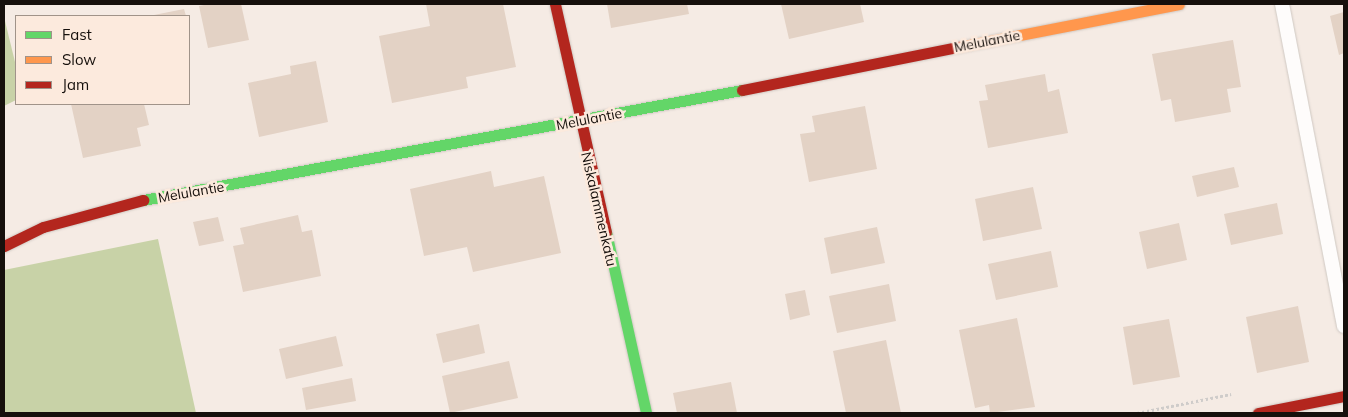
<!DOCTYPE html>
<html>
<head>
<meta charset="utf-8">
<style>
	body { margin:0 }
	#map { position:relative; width:1348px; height:417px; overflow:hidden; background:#f5ebe4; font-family:Mulish,sans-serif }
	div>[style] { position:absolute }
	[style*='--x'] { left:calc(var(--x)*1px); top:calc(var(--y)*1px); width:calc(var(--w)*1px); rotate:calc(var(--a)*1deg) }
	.forest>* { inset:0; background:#c8d2a7 }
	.building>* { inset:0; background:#e3d2c5 }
	.path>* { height:3px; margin-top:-1.5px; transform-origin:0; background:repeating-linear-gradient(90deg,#cfccca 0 2.5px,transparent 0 5px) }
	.roads { filter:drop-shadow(0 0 1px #cfc8c2) drop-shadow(0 0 1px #cfc8c2) }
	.lane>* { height:14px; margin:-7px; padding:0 7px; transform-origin:7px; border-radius:7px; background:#fefcfb }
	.fast>* { height:11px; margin:-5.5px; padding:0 5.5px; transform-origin:5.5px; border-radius:5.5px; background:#63d668 }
	.slow>* { height:11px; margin:-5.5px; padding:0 5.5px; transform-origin:5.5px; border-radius:5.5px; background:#ff974d }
	.jam>* { height:11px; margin:-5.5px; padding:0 5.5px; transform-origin:5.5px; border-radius:5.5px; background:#b3261e }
	span { translate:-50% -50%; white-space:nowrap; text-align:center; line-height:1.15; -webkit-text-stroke:5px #fceadd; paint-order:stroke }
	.street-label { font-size:14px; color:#16100c }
	.frame { position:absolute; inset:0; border:5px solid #16100c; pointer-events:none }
	.legend { position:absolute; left:15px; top:15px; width:175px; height:90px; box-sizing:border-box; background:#fceadd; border:1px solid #a09389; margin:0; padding:6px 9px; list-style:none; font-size:15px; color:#16100c }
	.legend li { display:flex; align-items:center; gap:10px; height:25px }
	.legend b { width:25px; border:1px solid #a09389 }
</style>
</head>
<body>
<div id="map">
	<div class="forest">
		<i style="clip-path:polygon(4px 17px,16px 66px,16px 100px,4px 106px)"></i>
		<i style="clip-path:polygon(158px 239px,196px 413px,4px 413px,4px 270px)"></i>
	</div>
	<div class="building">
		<i style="clip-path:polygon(209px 4px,241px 4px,249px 40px,208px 48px,199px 6px)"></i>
		<i style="clip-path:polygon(426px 4px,503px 4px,516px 67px,466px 77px,468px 88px,392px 103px,379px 36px,430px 26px)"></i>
		<i style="clip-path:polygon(607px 4px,687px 4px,689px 14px,611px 28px)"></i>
		<i style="clip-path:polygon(781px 4px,860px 4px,864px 22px,789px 39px)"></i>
		<i style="clip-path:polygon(184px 9px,186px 16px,154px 16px,154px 15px)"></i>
		<i style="clip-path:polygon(1344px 12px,1344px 53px,1339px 55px,1330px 16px)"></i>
		<i style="clip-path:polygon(1233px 40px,1241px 87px,1227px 89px,1231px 112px,1175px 122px,1171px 99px,1161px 101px,1152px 54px)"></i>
		<i style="clip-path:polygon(316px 61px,328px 122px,259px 137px,248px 83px,291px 74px,290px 66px)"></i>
		<i style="clip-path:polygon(1045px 74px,1048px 92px,1059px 89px,1068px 133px,988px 148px,979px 101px,988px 100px,985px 85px)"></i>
		<i style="clip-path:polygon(71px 104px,144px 104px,149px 125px,137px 128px,141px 146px,83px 158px)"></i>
		<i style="clip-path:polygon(865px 106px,877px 169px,809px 182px,800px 134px,815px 132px,812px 116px)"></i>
		<i style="clip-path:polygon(1234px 167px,1239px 187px,1197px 197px,1192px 176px)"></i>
		<i style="clip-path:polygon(491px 171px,494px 187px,544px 176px,561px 253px,473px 272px,467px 247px,424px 256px,410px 189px)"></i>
		<i style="clip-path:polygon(1033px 187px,1042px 229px,983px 241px,975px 199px)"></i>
		<i style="clip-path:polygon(1277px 203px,1283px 234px,1231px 245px,1224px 214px)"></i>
		<i style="clip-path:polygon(298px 215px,302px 232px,312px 230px,321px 276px,243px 292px,233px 246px,244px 244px,240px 228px)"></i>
		<i style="clip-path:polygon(218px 217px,224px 241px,199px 246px,193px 222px)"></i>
		<i style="clip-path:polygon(1179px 223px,1187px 260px,1147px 269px,1139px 232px)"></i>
		<i style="clip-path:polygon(877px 227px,885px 263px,831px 274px,824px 238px)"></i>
		<i style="clip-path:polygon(1051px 251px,1058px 287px,996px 300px,988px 264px)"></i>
		<i style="clip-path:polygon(889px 284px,896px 321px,837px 333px,829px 296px)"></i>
		<i style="clip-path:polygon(805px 290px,810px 315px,790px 320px,785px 294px)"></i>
		<i style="clip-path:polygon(1298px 306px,1309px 362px,1257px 373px,1246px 317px)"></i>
		<i style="clip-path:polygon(1017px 318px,1035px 407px,990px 413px,989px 405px,975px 408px,959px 330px)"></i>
		<i style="clip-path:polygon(1169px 319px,1180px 377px,1133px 385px,1123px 327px)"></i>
		<i style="clip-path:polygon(479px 324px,485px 353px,443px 363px,436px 334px)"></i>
		<i style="clip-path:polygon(336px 336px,343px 366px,286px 379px,279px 349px)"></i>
		<i style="clip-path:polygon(886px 340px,901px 413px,846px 413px,833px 351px)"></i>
		<i style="clip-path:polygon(509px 361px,518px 398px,450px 413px,442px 376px)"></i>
		<i style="clip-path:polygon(352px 378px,356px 401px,306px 410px,302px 388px)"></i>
		<i style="clip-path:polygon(731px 382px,737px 413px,677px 413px,673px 393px)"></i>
	</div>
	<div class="path">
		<i style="--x:1137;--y:413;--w:96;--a:-11.4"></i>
	</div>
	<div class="roads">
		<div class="lane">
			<i style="--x:1282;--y:4;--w:328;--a:79.1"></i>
		</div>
		<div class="fast">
			<i style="--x:143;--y:200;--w:609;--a:-10.41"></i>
			<i style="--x:606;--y:232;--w:185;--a:77.5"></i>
		</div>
		<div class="slow">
			<i style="--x:958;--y:47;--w:225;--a:-11"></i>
		</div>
		<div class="jam">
			<i style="--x:555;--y:4;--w:234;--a:77.4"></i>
			<i style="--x:742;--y:90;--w:220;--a:-11.3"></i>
			<i style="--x:4;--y:246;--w:43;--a:-26"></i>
			<i style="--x:43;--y:227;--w:104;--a:-15.1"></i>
			<i style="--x:1258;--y:413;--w:88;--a:-11.2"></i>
		</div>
	</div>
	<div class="street-label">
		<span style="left:987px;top:41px;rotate:-11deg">Melulantie</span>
		<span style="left:589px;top:119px;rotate:-11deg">Melulantie</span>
		<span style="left:191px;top:192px;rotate:-10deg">Melulantie</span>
		<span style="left:599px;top:209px;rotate:77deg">Niskalammenkatu</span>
	</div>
	<div class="frame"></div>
	<ul class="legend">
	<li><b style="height:6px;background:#63d668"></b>Fast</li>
	<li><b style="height:6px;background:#ff974d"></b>Slow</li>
	<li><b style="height:6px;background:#b3261e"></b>Jam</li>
	</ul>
</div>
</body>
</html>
